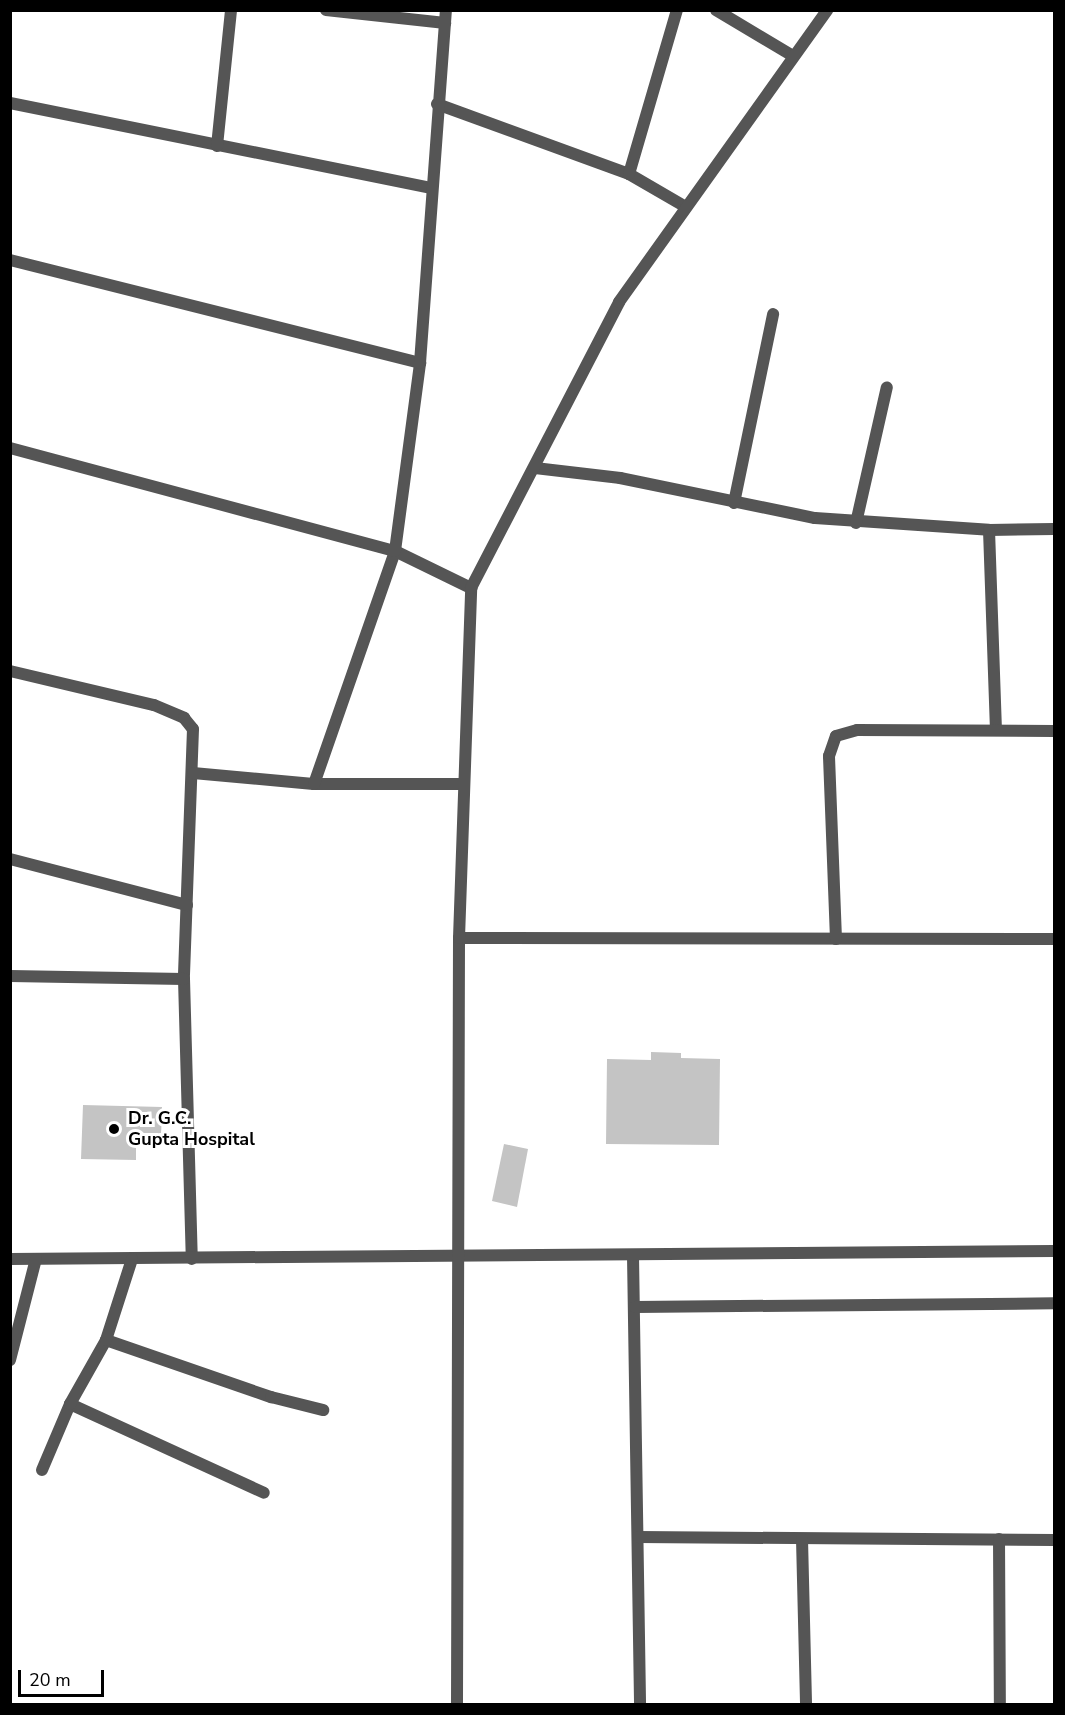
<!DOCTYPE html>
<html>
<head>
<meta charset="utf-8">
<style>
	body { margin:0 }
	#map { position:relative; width:1065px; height:1715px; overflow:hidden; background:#fff; font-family:"Nunito Sans",sans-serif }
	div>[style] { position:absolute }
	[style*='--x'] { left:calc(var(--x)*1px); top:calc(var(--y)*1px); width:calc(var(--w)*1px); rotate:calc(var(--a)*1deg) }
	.building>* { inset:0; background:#c4c4c4 }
	.minor>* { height:12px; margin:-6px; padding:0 6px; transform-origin:6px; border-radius:6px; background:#555 }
	.dots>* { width:16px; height:16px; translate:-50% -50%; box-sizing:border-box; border:3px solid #fff; border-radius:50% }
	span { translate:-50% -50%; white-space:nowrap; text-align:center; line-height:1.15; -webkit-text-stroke:6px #fff; paint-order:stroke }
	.poi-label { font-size:18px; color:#000; font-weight:700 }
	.left { translate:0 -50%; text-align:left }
	.frame { position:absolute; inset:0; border:12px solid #000; pointer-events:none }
	.scale { position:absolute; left:18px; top:1670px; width:86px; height:27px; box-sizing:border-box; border:3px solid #000; border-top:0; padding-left:8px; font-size:18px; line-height:21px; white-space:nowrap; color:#000; -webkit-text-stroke:4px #fff; paint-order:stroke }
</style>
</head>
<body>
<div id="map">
	<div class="building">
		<i style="clip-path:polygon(651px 1052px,681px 1053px,681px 1058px,720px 1059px,719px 1145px,606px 1144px,607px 1059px,651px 1060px)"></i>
		<i style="clip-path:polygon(83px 1105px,162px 1107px,161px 1138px,136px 1137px,136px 1160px,81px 1159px)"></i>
		<i style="clip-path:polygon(504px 1144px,528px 1149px,517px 1207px,492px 1201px)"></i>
	</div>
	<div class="minor">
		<i style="--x:326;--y:10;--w:120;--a:6.2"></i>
		<i style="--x:716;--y:10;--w:90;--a:30.9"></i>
		<i style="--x:10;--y:103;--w:429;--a:11.4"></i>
		<i style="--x:437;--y:104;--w:204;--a:20"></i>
		<i style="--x:629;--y:174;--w:66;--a:30.1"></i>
		<i style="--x:217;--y:146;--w:137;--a:-84.1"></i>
		<i style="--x:629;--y:174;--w:171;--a:-73.7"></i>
		<i style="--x:10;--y:260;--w:423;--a:14.1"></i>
		<i style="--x:10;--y:448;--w:399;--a:15"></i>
		<i style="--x:395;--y:551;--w:85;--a:26"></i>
		<i style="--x:535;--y:468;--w:86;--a:6.7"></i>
		<i style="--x:620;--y:478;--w:199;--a:11.6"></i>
		<i style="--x:815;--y:518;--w:174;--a:3.9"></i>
		<i style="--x:989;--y:530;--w:65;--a:-0.9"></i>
		<i style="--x:734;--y:503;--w:193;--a:-78.3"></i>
		<i style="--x:856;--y:523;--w:139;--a:-77.2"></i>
		<i style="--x:989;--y:530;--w:200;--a:88"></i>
		<i style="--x:10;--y:671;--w:148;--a:13.3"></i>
		<i style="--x:154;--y:705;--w:33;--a:23"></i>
		<i style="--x:184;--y:718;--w:14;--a:51"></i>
		<i style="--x:193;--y:729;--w:250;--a:92.1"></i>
		<i style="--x:184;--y:979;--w:280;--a:88.4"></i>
		<i style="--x:193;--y:773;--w:121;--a:5.2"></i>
		<i style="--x:314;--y:784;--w:150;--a:0"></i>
		<i style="--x:314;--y:784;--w:247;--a:-70.8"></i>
		<i style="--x:395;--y:551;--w:190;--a:-82.4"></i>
		<i style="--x:420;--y:363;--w:354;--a:-85.8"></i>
		<i style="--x:10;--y:859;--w:183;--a:14.6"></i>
		<i style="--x:459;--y:938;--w:595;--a:0.1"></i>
		<i style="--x:836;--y:939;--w:183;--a:-92.2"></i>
		<i style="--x:829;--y:756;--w:21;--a:-71"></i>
		<i style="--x:836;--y:736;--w:22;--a:-16"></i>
		<i style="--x:857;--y:730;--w:197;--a:0.3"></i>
		<i style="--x:10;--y:976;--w:174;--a:1"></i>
		<i style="--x:633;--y:1256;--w:448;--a:89.1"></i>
		<i style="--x:10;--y:1259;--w:1044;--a:-0.44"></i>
		<i style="--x:635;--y:1307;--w:419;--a:-0.5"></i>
		<i style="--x:106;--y:1340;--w:175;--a:19.1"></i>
		<i style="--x:271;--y:1397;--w:54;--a:14"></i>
		<i style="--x:10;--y:1360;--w:104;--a:-75.6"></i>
		<i style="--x:70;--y:1404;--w:213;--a:24.6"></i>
		<i style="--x:42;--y:1470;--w:72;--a:-67"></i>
		<i style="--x:70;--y:1404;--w:73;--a:-60.6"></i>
		<i style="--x:106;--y:1340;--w:85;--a:-72.2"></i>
		<i style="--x:638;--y:1537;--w:416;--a:0.4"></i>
		<i style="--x:802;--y:1539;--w:165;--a:88.6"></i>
		<i style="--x:999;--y:1539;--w:165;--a:89.7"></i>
		<i style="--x:457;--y:1704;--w:766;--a:-89.85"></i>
		<i style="--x:459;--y:938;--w:350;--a:-88"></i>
		<i style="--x:471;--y:588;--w:322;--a:-62.6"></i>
		<i style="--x:619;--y:302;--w:359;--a:-54.5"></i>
	</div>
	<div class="dots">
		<i style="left:114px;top:1129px;background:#000"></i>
	</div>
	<div class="poi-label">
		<span class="left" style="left:128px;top:1129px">Dr. G.C.<br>Gupta Hospital</span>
	</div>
	<div class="frame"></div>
	<div class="scale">20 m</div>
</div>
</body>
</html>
